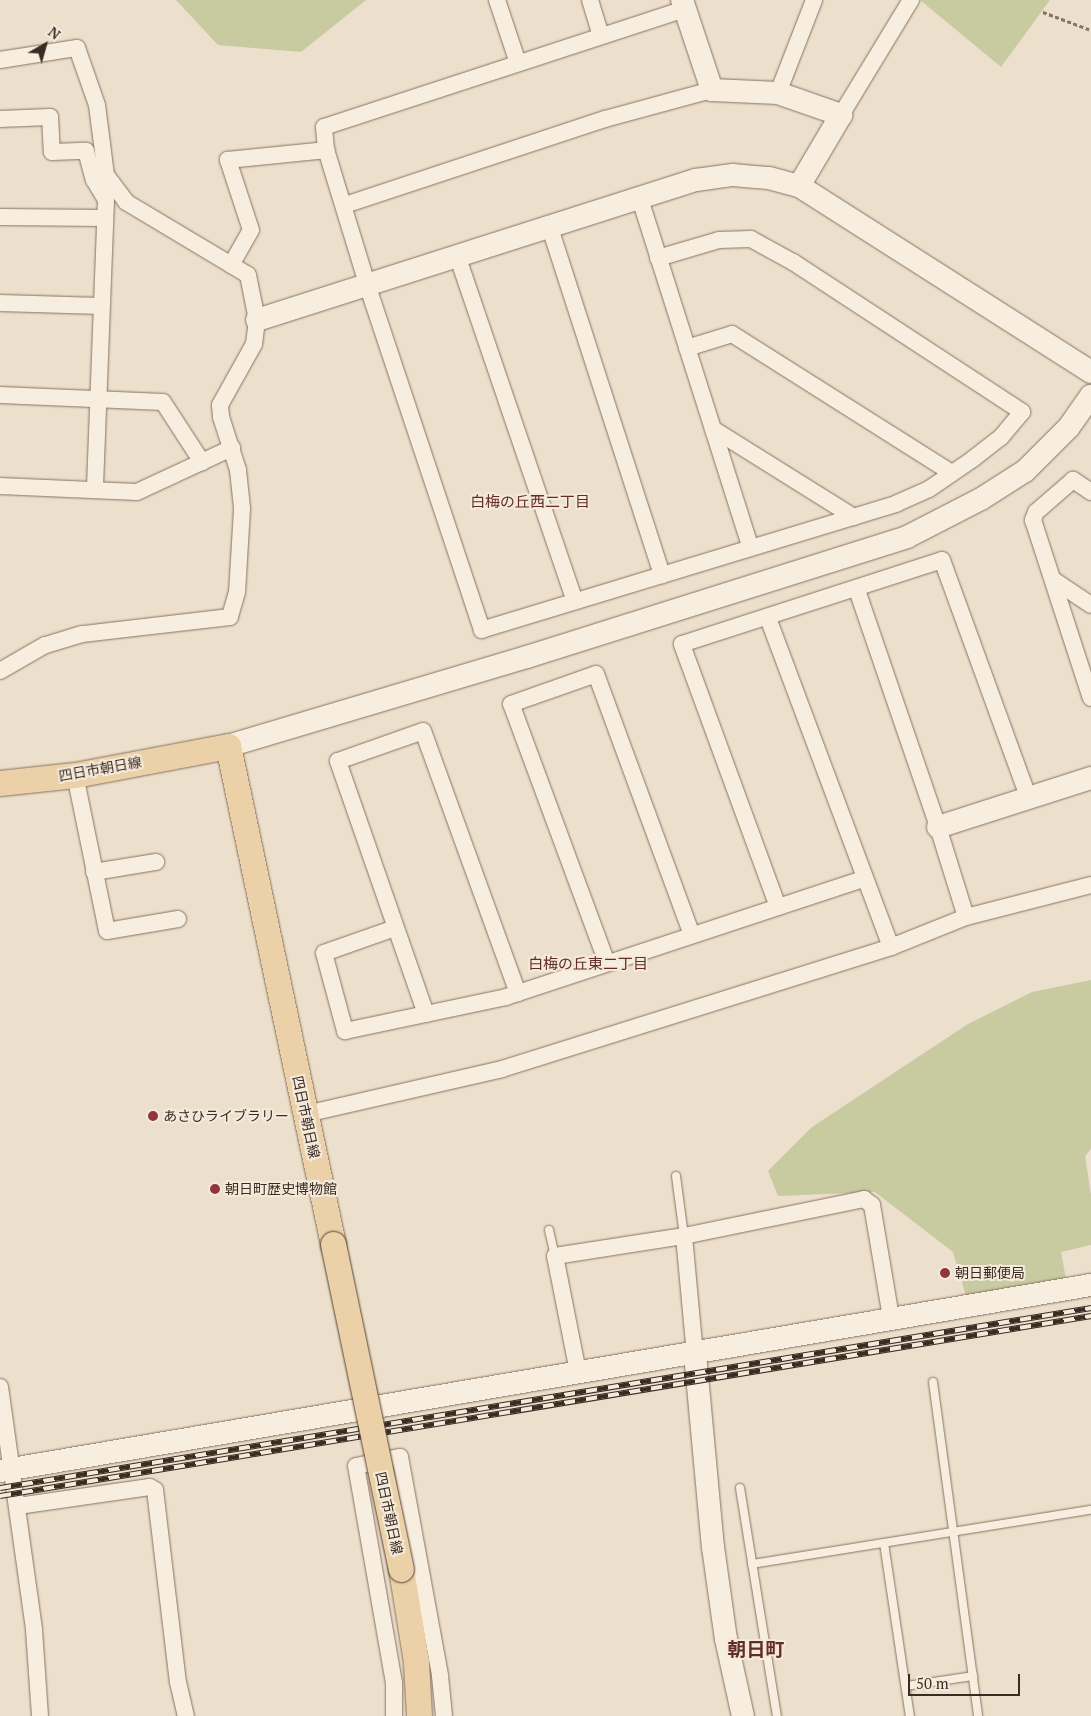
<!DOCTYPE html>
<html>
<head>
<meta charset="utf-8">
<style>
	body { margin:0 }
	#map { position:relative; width:1091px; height:1716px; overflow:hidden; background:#ece0cc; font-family:"PT Serif","Noto Sans JP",serif }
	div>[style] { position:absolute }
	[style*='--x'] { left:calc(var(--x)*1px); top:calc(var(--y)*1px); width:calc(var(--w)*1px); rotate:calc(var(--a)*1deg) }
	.green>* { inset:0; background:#c8caa0 }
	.path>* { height:2.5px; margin-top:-1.25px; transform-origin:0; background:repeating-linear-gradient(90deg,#887261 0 4px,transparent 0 6.5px) }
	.roads { filter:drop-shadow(0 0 1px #887261) drop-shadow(0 0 1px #887261) }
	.lane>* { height:8px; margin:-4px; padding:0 4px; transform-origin:4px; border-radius:4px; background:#f7eedf }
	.street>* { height:16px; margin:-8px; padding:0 8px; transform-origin:8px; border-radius:8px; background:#f7eedf }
	.secondary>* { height:22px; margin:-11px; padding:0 11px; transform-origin:11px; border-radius:11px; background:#f7eedf }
	.primary>* { height:25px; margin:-12.5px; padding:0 12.5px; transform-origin:12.5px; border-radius:12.5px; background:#ebd0a8 }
	.rail>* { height:5.5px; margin-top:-2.75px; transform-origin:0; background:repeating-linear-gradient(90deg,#f4eadb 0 11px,#3a2c23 0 22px); box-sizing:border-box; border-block:1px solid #3a2c23 }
	.bridges { filter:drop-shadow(0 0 1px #574134) drop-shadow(0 0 1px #574134) }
	.primary-bridge>* { height:25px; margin:-12.5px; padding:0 12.5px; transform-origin:12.5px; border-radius:12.5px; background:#ebd0a8 }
	.dots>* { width:14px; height:14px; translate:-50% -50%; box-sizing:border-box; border:2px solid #f4eadb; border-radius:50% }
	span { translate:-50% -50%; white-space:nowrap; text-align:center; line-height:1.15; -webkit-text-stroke:4px #f4eadb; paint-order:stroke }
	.street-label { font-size:14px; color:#3a2c23 }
	.poi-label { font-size:14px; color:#3a2c23 }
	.left { translate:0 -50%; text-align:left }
	.neighbourhood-label { font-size:15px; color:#632d25 }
	.district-label { font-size:19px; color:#632d25; font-weight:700 }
	.north { position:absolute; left:20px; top:20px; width:50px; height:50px; -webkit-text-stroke:4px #f4eadb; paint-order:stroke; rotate:38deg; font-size:14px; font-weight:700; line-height:20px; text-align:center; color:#3a2c23 }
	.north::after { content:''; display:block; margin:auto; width:18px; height:22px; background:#3a2c23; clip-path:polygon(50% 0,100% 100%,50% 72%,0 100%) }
	.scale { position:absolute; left:908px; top:1674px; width:112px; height:22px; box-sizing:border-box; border:2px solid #3a2c23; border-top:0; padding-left:6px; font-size:15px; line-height:18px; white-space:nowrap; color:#3a2c23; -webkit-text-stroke:4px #f4eadb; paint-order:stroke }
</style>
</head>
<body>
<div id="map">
	<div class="green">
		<i style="clip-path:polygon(176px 0,366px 0,301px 52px,218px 45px)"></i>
		<i style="clip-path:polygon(920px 0,1050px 0,1001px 67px)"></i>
		<i style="clip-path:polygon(1091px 980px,1091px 1149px,1085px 1156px,1091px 1195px,1091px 1245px,1061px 1252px,1066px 1279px,966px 1296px,953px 1252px,875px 1192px,778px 1196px,768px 1171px,812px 1127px,968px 1024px,1032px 992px)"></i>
	</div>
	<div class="path">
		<i style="--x:1043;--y:12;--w:51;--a:20.6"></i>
	</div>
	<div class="roads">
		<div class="lane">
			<i style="--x:676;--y:1176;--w:61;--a:82.4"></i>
			<i style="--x:549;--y:1230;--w:27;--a:77"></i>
			<i style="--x:933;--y:1382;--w:337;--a:82.3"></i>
			<i style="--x:740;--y:1488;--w:231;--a:80.8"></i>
			<i style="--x:884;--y:1543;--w:175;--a:81.5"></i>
			<i style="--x:752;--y:1564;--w:343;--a:-9.1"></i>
			<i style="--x:906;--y:1686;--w:68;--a:-8.5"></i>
		</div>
		<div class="street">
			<i style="--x:497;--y:0;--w:66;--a:71.6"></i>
			<i style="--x:590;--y:0;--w:37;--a:73"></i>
			<i style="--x:0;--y:60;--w:78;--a:-8.9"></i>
			<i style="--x:77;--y:48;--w:60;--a:70.7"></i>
			<i style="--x:97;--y:105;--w:71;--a:82.7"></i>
			<i style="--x:106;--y:175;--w:34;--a:53"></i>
			<i style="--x:126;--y:202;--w:142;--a:30.9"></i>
			<i style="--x:248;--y:275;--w:46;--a:78.7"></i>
			<i style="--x:257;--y:320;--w:24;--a:97"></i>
			<i style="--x:254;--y:344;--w:70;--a:119.1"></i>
			<i style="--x:220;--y:405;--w:12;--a:85"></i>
			<i style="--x:221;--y:417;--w:56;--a:72.2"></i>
			<i style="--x:238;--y:470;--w:39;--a:84"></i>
			<i style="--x:242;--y:509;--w:83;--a:93.4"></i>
			<i style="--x:237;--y:592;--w:26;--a:106"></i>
			<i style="--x:230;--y:617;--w:149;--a:173.4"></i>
			<i style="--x:82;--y:634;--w:39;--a:163"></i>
			<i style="--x:45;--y:645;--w:52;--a:150"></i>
			<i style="--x:778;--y:93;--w:100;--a:-68.8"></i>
			<i style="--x:841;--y:115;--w:135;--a:-58.7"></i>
			<i style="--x:0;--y:119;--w:50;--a:-2.3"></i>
			<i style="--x:50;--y:117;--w:35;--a:87"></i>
			<i style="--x:52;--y:152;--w:34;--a:-2"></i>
			<i style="--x:86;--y:151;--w:30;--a:75"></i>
			<i style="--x:94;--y:180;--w:23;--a:59"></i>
			<i style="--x:106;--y:200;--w:289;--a:92.2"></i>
			<i style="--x:640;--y:199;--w:366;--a:72.4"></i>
			<i style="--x:345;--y:205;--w:274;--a:-18.3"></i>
			<i style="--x:605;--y:119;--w:111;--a:-15.2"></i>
			<i style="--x:0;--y:217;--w:105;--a:0.5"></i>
			<i style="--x:550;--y:228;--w:365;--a:72.1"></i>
			<i style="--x:458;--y:258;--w:362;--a:71.2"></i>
			<i style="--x:658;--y:258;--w:64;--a:-16.4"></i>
			<i style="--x:719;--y:240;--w:32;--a:-2"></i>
			<i style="--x:751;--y:239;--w:48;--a:28.7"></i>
			<i style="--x:793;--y:262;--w:274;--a:33.2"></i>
			<i style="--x:1022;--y:412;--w:33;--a:130"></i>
			<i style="--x:1001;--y:437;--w:36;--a:142"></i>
			<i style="--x:973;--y:459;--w:53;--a:145.7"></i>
			<i style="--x:929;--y:489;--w:36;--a:156"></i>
			<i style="--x:896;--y:504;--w:433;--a:163.1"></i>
			<i style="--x:482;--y:630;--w:361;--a:-108.4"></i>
			<i style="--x:368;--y:287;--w:143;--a:-107"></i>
			<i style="--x:326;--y:150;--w:23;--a:-95"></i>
			<i style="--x:324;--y:127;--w:380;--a:-18.1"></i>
			<i style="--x:231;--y:265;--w:40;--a:-60.3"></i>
			<i style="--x:251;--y:230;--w:74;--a:-108.2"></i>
			<i style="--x:228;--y:160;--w:99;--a:-5.8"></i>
			<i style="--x:0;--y:303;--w:101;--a:1.7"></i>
			<i style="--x:687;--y:348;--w:47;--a:-17.3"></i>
			<i style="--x:732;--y:334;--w:260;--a:32.3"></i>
			<i style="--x:0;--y:395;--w:163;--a:2.5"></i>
			<i style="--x:163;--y:402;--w:72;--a:57"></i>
			<i style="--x:713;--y:429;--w:166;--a:32"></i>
			<i style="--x:0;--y:486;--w:137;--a:2.5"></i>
			<i style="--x:137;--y:492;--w:105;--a:-24.9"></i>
			<i style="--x:1091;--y:492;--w:22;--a:-146"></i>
			<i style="--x:1073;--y:480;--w:49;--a:139.1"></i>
			<i style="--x:1036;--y:512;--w:9;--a:111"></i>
			<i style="--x:1033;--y:520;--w:187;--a:72"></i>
			<i style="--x:1055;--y:581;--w:43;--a:33.7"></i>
			<i style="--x:857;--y:590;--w:250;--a:71.1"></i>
			<i style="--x:938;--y:827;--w:94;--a:72.7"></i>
			<i style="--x:768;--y:618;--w:351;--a:69.5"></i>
			<i style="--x:75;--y:775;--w:159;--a:78.4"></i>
			<i style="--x:107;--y:931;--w:72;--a:-9.6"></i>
			<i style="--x:94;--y:872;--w:63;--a:-9.2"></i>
			<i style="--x:778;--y:907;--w:280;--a:-110.1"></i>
			<i style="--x:682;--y:644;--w:273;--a:-17.9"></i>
			<i style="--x:942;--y:560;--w:254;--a:70"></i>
			<i style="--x:395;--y:928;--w:75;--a:160.6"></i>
			<i style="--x:324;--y:953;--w:81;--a:74.9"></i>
			<i style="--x:345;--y:1031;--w:165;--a:-11.9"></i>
			<i style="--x:506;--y:997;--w:378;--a:-18.3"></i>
			<i style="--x:607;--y:963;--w:276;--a:-110.3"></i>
			<i style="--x:511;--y:704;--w:90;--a:-19.4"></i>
			<i style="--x:596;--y:674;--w:278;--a:69.8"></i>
			<i style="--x:426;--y:1014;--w:268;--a:-109.2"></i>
			<i style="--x:338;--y:761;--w:90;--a:-19.4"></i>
			<i style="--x:423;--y:731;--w:279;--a:70.1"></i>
			<i style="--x:306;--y:1114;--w:201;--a:-12.9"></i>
			<i style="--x:502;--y:1069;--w:408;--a:-17.4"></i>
			<i style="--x:891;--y:947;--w:81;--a:-21.8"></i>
			<i style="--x:966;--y:917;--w:129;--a:-14.4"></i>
			<i style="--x:684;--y:1236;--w:119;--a:84.7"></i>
			<i style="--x:578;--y:1372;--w:118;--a:-101.2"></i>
			<i style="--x:555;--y:1256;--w:131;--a:-8.8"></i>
			<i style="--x:684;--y:1236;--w:184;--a:-11.6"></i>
			<i style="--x:864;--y:1199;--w:10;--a:37"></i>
			<i style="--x:872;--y:1205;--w:114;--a:80.4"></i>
			<i style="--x:0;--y:1387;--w:245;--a:82"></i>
			<i style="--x:34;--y:1630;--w:86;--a:86"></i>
			<i style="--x:18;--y:1506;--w:133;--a:-8.2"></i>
			<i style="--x:150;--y:1487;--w:6;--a:31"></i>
			<i style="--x:155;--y:1490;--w:193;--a:83.2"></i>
			<i style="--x:178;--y:1682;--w:35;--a:77"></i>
			<i style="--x:394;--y:1716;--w:33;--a:-90"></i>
			<i style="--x:394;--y:1683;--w:220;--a:-99.9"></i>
			<i style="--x:356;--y:1466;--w:45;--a:-11.6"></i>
			<i style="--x:400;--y:1457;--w:223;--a:79.6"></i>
			<i style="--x:440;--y:1676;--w:40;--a:84.3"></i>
		</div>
		<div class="secondary">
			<i style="--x:682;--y:0;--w:95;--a:71.6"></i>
			<i style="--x:712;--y:90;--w:66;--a:2.6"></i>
			<i style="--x:778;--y:93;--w:67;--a:19.2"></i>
			<i style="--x:841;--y:115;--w:82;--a:120.6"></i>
			<i style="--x:257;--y:320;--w:461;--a:-17.7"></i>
			<i style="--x:696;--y:180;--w:37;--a:-8"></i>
			<i style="--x:733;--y:175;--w:36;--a:5"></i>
			<i style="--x:769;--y:178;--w:31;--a:15"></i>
			<i style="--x:799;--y:186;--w:346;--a:32.5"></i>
			<i style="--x:228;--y:746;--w:312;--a:-16.6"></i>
			<i style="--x:527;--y:657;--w:398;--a:-17.5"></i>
			<i style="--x:907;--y:537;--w:83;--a:-27.2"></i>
			<i style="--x:981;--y:499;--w:52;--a:-32.5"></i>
			<i style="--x:1025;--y:471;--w:62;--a:-45"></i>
			<i style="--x:1069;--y:427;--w:38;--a:-55"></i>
			<i style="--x:938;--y:827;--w:161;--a:-17.8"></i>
			<i style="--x:695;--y:1354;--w:194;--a:84.7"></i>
			<i style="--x:713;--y:1547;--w:93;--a:82"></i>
			<i style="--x:726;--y:1639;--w:79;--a:77.6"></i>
			<i style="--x:0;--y:1471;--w:1107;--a:-9.68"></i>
		</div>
		<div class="primary">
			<i style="--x:0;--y:783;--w:75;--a:-6.1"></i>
			<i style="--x:75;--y:775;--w:156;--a:-10.7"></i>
			<i style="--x:228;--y:746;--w:509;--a:78.09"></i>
			<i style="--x:401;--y:1569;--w:94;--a:80.8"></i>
			<i style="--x:416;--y:1662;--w:54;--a:86.8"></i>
		</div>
	</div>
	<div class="rail">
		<i style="--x:0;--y:1488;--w:1106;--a:-9.37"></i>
		<i style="--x:0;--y:1496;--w:1106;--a:-9.37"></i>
	</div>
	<div class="bridges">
		<div class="primary-bridge">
			<i style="--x:333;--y:1244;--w:332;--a:78.2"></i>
		</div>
	</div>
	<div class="dots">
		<i style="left:153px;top:1116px;background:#92353e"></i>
		<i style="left:215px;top:1189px;background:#92353e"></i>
		<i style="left:945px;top:1273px;background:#92353e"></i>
	</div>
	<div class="street-label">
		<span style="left:100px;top:769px;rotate:-10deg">四日市朝日線</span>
		<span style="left:306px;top:1117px;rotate:78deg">四日市朝日線</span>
		<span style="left:389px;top:1513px;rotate:78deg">四日市朝日線</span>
	</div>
	<div class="poi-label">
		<span class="left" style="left:163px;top:1116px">あさひライブラリー</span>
		<span class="left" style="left:225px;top:1189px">朝日町歴史博物館</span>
		<span class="left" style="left:955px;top:1273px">朝日郵便局</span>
	</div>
	<div class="neighbourhood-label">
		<span style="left:530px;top:502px">白梅の丘西二丁目</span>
		<span style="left:588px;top:964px">白梅の丘東二丁目</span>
	</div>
	<div class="district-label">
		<span style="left:756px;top:1649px">朝日町</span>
	</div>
	<div class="north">N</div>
	<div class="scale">50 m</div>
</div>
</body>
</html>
